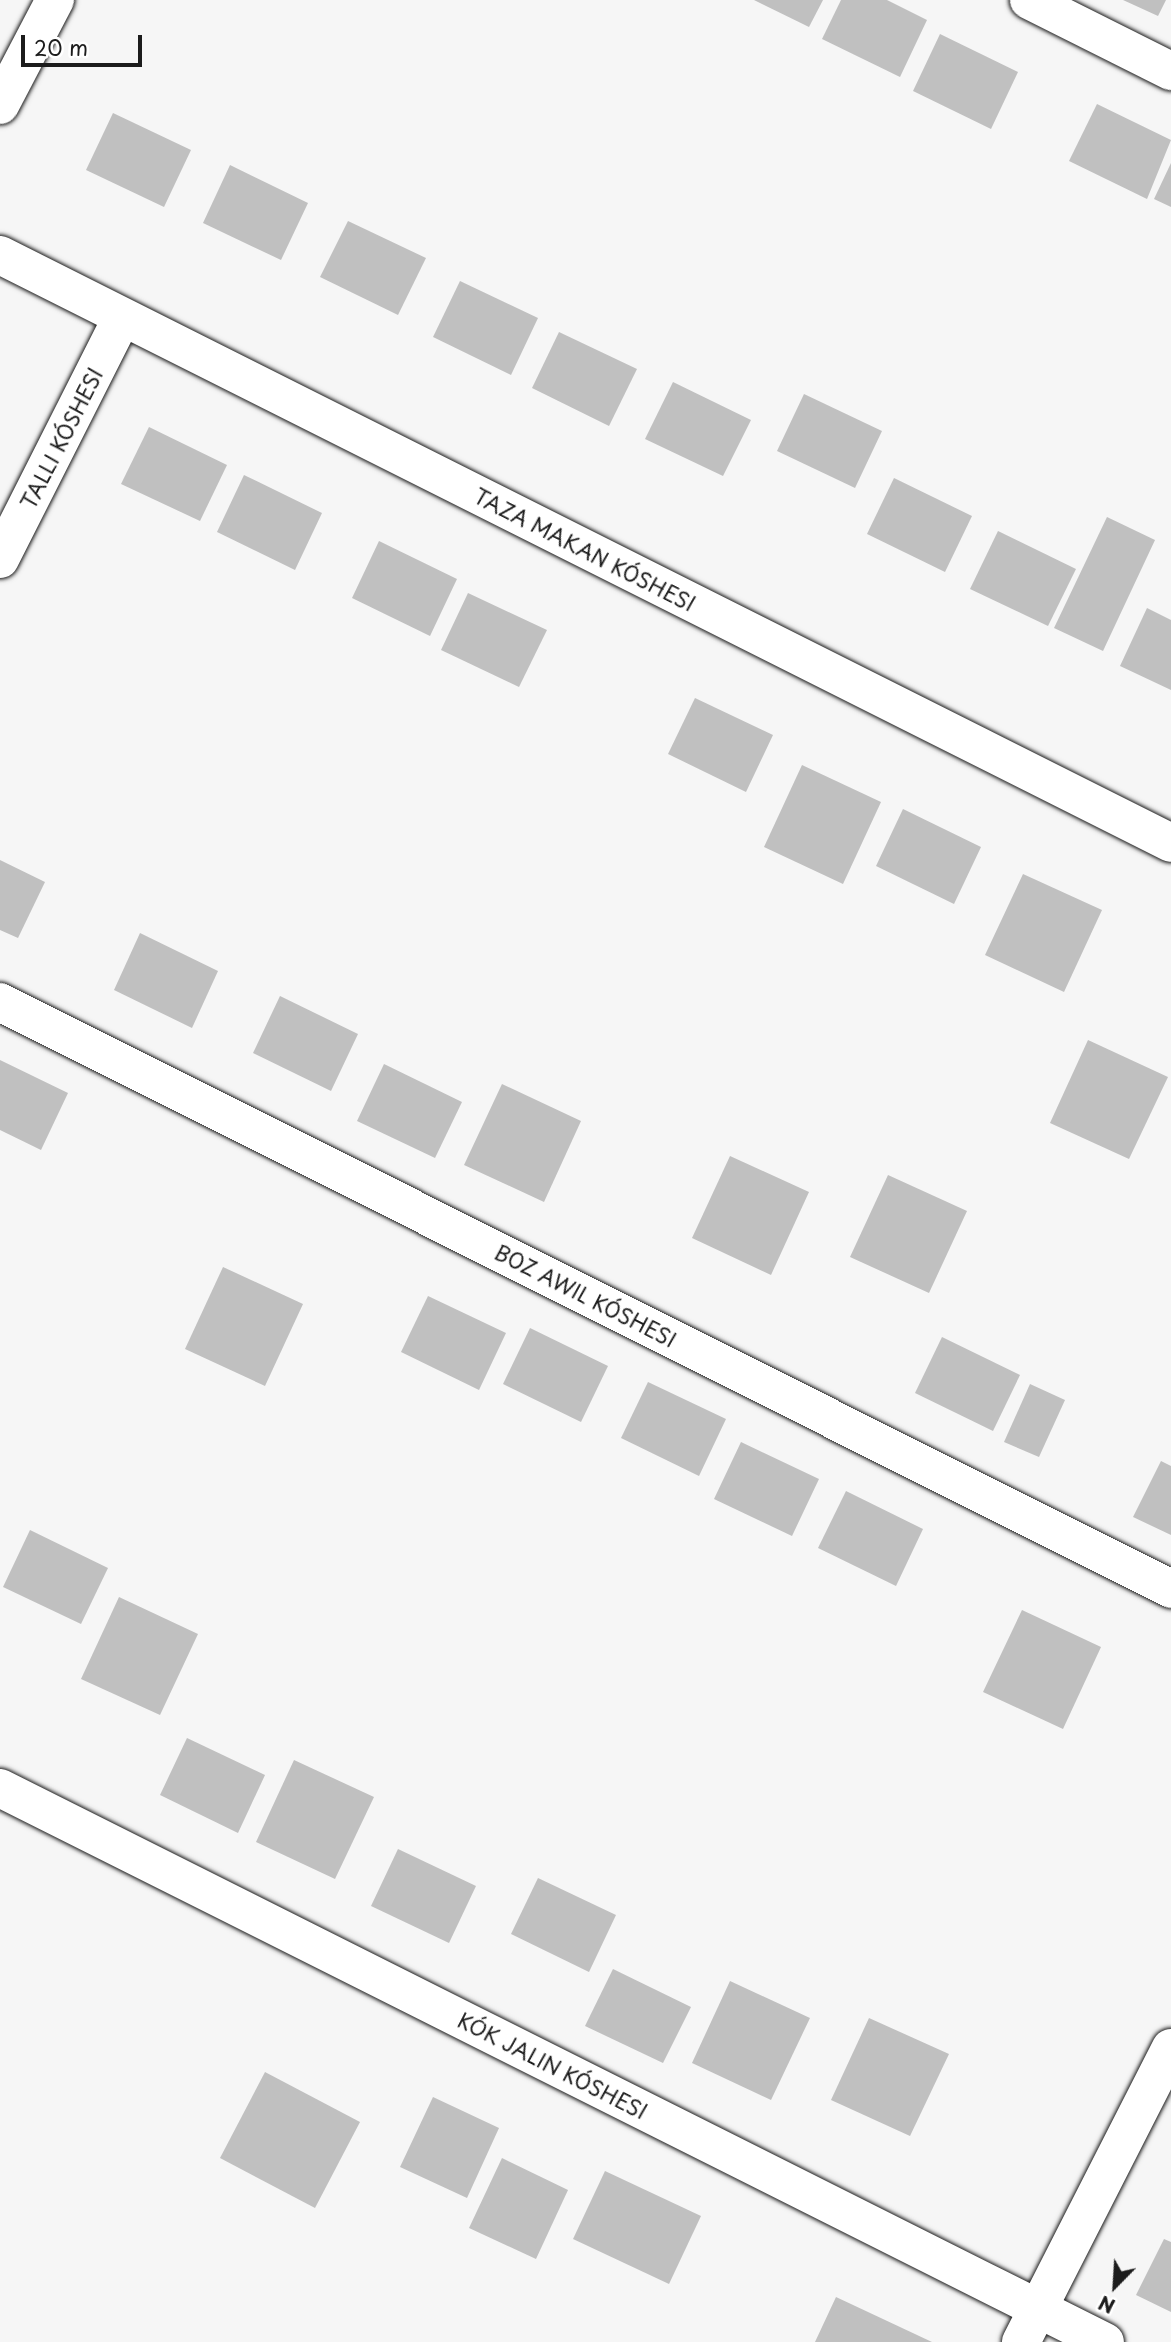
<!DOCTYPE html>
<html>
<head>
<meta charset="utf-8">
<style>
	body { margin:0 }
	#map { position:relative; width:1171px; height:2342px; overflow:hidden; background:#f6f6f6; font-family:"Playpen Sans",sans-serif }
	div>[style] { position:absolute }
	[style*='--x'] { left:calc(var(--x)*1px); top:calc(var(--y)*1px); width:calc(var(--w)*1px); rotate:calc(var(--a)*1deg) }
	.building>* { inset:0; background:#c0c0c0 }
	.roads { filter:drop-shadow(0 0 2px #1c1c1c) drop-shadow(0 0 2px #1c1c1c) }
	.minor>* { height:38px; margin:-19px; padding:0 19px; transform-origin:19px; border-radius:19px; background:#fff }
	span { translate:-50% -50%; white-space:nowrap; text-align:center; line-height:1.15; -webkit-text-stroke:7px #fff; paint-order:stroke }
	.street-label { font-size:21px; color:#1c1c1c }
	.north { position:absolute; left:1080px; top:2251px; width:70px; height:70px; -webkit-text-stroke:5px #fff; paint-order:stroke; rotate:204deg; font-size:19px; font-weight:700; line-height:28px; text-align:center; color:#1c1c1c }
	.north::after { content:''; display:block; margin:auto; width:24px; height:32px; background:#1c1c1c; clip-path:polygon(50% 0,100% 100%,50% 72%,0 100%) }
	.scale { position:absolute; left:21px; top:35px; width:121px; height:32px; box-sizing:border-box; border:4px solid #1c1c1c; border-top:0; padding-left:9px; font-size:21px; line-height:24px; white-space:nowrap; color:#1c1c1c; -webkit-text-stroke:5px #fff; paint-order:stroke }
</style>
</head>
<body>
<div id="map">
	<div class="building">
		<i style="clip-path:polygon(754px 0,823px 0,809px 27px)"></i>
		<i style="clip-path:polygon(841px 0,887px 0,927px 20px,900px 77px,822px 39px)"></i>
		<i style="clip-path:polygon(1123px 0,1166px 0,1158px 16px)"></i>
		<i style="clip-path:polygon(940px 34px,1018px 72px,991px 129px,913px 91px)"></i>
		<i style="clip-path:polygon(1097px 104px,1171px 140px,1147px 199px,1069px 161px)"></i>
		<i style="clip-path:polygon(113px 113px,191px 150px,164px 207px,86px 170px)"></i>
		<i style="clip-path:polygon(1171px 163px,1171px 207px,1154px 199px)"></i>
		<i style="clip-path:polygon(230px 165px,308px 203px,281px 260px,203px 223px)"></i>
		<i style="clip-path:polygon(348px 221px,426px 258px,398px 315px,320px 277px)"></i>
		<i style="clip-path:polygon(460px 281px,538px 318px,511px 375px,433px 337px)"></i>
		<i style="clip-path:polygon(559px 332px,637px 369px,609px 426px,532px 388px)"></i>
		<i style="clip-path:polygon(673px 382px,751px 420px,723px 476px,645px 439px)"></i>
		<i style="clip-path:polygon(804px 394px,882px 431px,855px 488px,777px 451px)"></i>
		<i style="clip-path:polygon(149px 427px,227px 465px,200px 521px,121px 484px)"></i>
		<i style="clip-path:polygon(244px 475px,322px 513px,295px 570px,217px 532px)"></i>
		<i style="clip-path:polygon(894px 478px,972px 516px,945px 572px,867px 534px)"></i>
		<i style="clip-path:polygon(1107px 517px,1155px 540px,1103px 651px,1054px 628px)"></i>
		<i style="clip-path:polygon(998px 531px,1076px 569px,1048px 626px,970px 589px)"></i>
		<i style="clip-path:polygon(379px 541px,457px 579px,430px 636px,352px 598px)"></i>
		<i style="clip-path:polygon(468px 593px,547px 630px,519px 687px,441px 650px)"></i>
		<i style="clip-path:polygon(1147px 608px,1171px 620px,1171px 690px,1120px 666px)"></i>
		<i style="clip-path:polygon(695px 698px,773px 735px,746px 792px,668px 754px)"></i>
		<i style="clip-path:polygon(802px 765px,881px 802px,843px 884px,764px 847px)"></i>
		<i style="clip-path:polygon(903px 809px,981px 847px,954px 904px,876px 866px)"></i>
		<i style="clip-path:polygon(0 860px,45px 882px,18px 938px,0 930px)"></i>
		<i style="clip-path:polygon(1023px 874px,1102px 910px,1064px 992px,985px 955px)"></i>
		<i style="clip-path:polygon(140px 933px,218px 971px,192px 1028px,114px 990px)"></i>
		<i style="clip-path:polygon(280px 996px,358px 1034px,331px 1091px,253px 1053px)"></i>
		<i style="clip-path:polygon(1088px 1040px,1168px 1077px,1129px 1159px,1050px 1123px)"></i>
		<i style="clip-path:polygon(0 1060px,68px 1093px,41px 1150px,0 1130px)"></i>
		<i style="clip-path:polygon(384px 1064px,462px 1102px,435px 1158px,357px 1121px)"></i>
		<i style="clip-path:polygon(502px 1084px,581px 1121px,544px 1202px,464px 1165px)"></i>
		<i style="clip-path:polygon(730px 1156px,809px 1192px,771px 1275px,692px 1238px)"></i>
		<i style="clip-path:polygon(888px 1175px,967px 1211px,929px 1293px,850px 1257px)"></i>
		<i style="clip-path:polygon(223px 1267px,303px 1304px,265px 1386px,185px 1349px)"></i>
		<i style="clip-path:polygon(428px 1296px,506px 1333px,479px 1390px,401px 1352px)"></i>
		<i style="clip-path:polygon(530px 1328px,608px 1366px,581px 1422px,503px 1384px)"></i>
		<i style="clip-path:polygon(942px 1337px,1020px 1375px,993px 1431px,915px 1393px)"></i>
		<i style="clip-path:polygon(648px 1382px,726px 1419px,699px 1476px,621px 1438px)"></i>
		<i style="clip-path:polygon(1030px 1384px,1065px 1400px,1039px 1457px,1004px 1442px)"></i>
		<i style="clip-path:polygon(741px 1442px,819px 1479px,792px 1536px,714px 1499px)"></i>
		<i style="clip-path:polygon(1161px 1461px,1171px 1466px,1171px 1535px,1133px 1517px)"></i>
		<i style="clip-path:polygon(846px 1491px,923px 1529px,896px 1586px,818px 1548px)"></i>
		<i style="clip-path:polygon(30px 1530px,108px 1568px,81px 1624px,3px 1587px)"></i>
		<i style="clip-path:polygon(119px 1597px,198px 1634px,160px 1715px,81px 1679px)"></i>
		<i style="clip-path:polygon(1022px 1610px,1101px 1647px,1063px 1729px,983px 1692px)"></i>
		<i style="clip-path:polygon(187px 1738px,265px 1775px,238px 1833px,160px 1795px)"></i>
		<i style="clip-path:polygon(294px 1760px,374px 1797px,335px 1879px,256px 1842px)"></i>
		<i style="clip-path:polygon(398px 1849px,476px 1886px,449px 1943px,371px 1906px)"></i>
		<i style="clip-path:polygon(538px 1878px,616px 1915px,589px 1972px,511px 1934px)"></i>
		<i style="clip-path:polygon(613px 1969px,691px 2007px,663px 2063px,585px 2026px)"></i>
		<i style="clip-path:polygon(730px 1981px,810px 2018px,771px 2100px,692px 2063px)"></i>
		<i style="clip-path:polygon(869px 2018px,949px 2054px,910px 2136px,831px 2100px)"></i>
		<i style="clip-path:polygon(265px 2072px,360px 2122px,315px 2208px,220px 2158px)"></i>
		<i style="clip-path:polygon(433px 2097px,499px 2128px,467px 2198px,400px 2167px)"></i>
		<i style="clip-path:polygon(502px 2158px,568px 2190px,536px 2259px,469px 2228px)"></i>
		<i style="clip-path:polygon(605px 2171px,701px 2216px,669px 2284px,573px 2239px)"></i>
		<i style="clip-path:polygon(1164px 2239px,1171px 2242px,1171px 2312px,1136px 2295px)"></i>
		<i style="clip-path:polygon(836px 2297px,932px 2342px,815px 2342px)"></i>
	</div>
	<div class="roads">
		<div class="minor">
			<i style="--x:1029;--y:0;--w:159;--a:26.6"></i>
			<i style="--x:0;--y:105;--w:119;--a:-62.4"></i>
			<i style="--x:0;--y:255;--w:1310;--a:26.66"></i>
			<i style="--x:0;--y:559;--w:271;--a:-63.2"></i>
			<i style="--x:0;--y:1002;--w:1310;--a:26.62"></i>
			<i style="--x:0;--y:1788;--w:1236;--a:26.63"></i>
			<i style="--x:1021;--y:2342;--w:330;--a:-63"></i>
		</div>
	</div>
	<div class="street-label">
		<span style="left:61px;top:438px;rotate:-63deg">TALLI KÓSHESI</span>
		<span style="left:585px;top:549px;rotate:27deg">TAZA MAKAN KÓSHESI</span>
		<span style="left:586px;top:1295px;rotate:27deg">BOZ AWIL KÓSHESI</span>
		<span style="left:553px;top:2065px;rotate:27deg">KÓK JALIN KÓSHESI</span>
	</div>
	<div class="north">N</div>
	<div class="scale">20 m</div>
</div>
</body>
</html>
